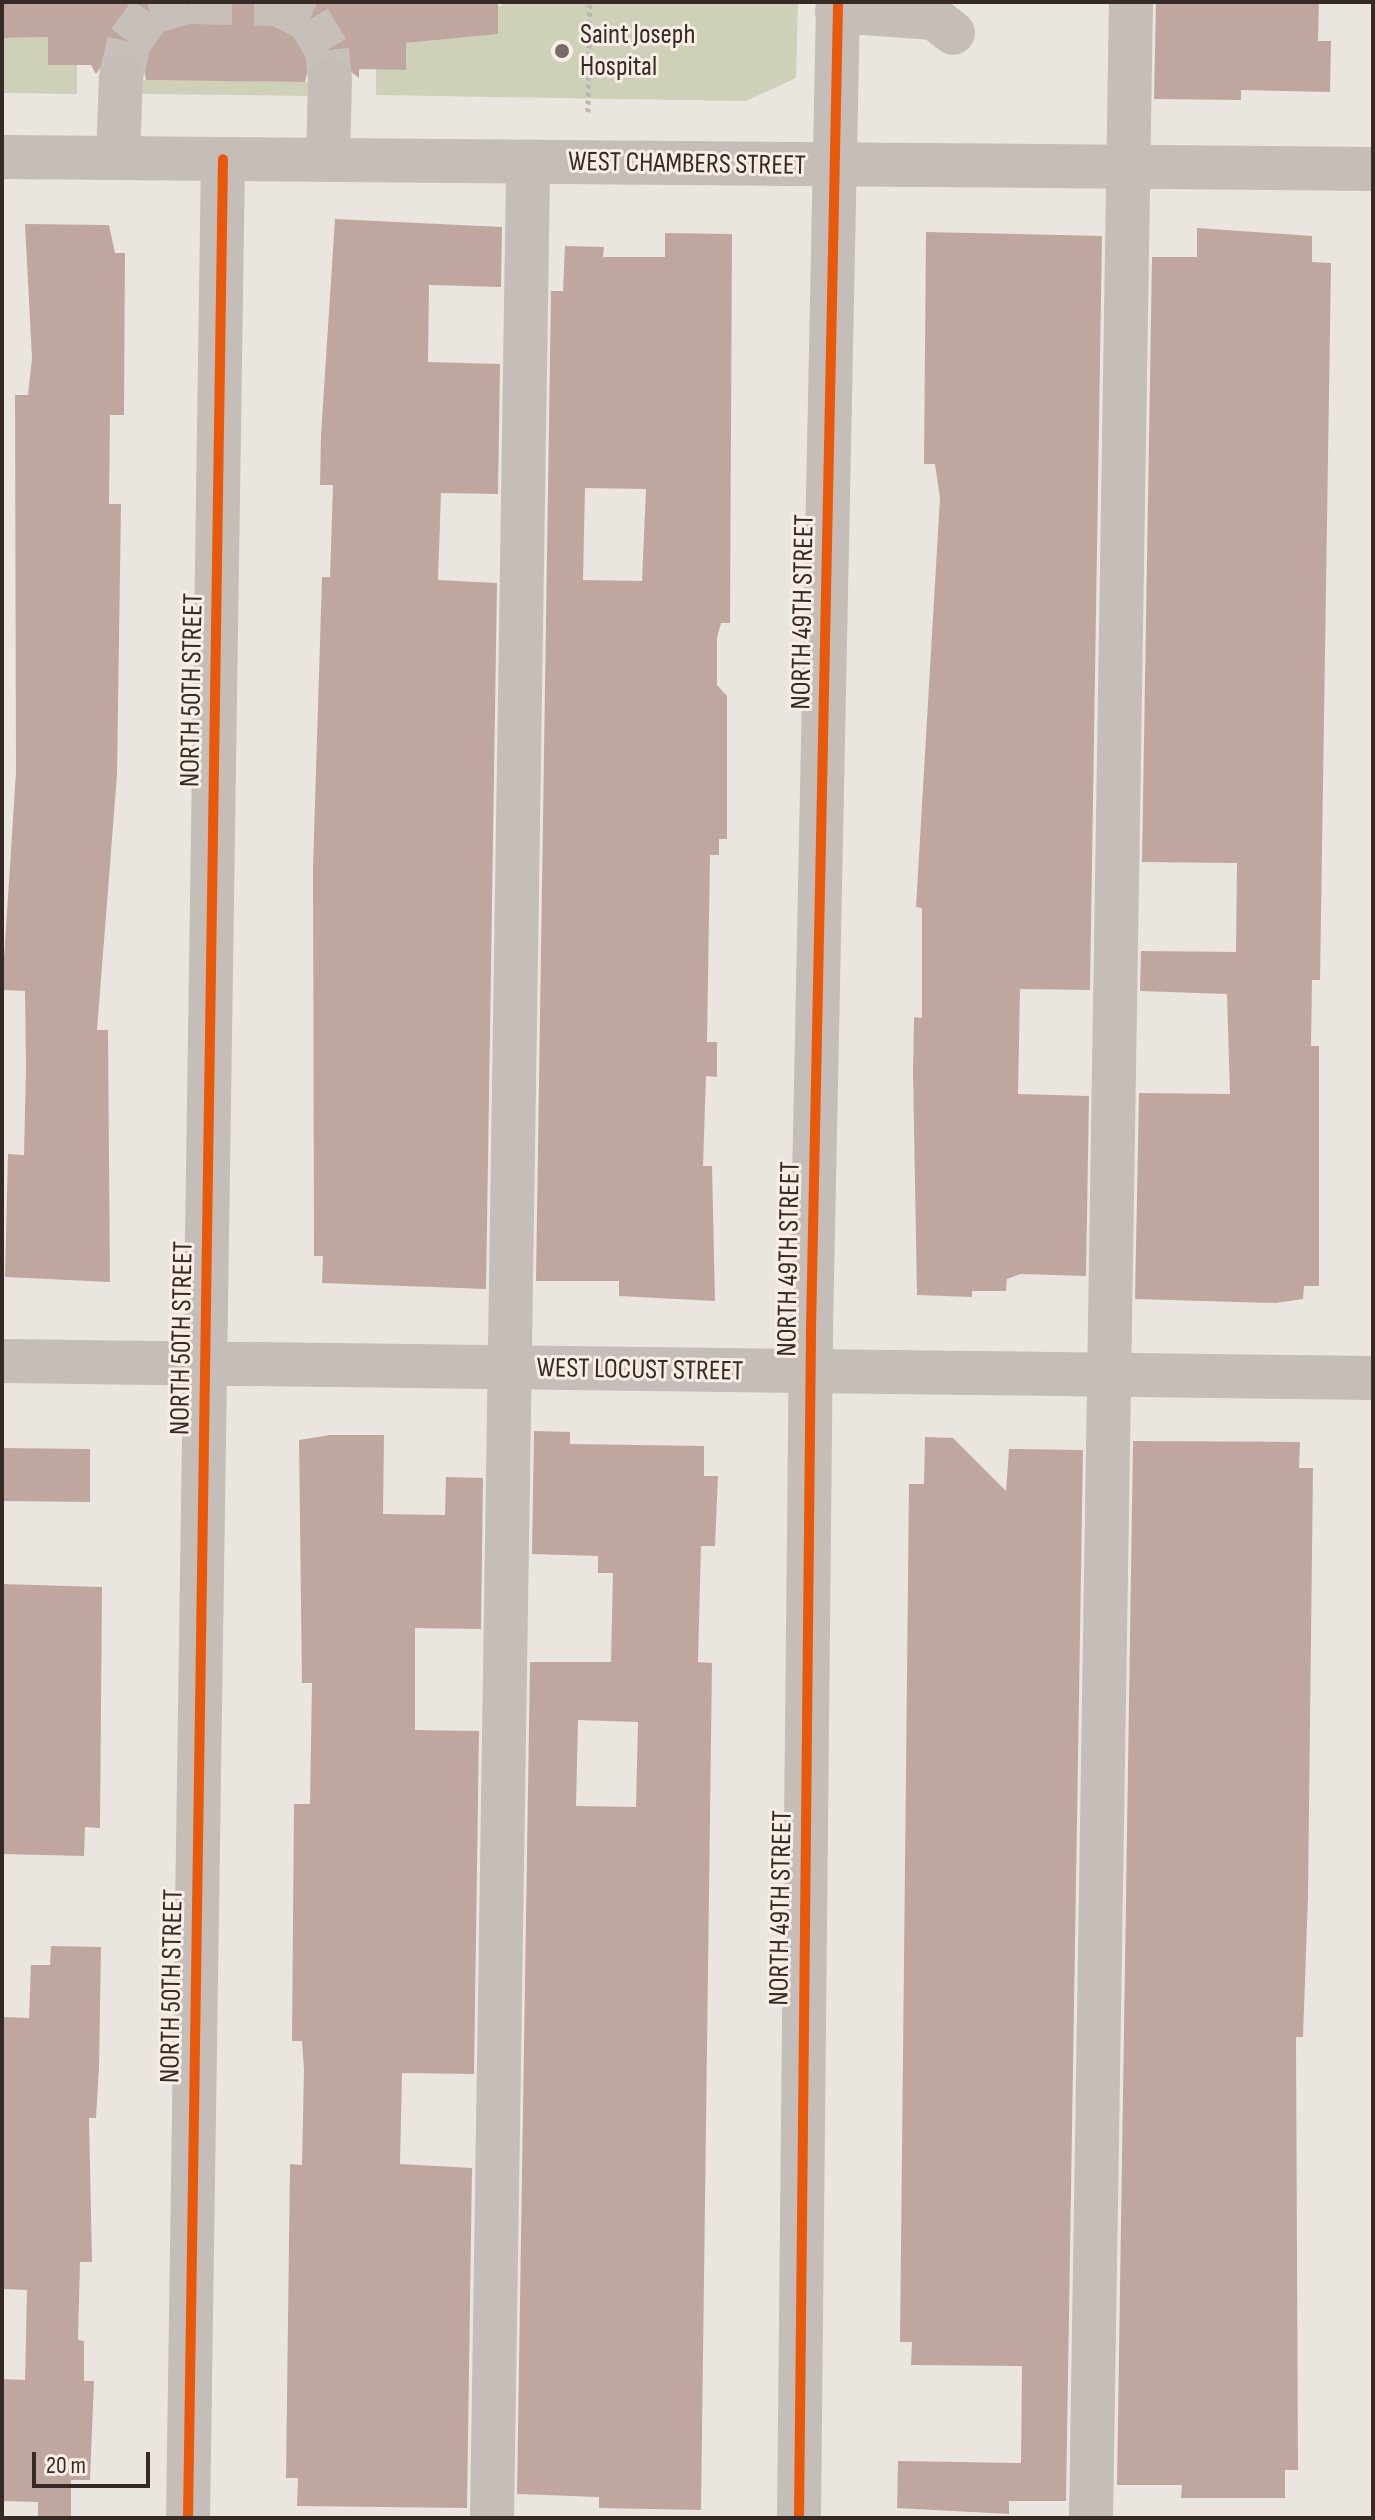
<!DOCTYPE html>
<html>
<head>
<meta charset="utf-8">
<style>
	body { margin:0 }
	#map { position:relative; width:1375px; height:2520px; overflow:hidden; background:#ebe5df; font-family:"Sofia Sans Condensed",sans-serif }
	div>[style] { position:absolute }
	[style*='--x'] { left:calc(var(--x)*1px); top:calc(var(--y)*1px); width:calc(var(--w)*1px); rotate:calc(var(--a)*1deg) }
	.green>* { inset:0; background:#ced1b8 }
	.building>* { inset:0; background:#bfa7a0 }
	.minor-tunnel>* { height:44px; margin-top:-22px; transform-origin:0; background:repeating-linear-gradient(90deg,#c7c0ba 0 44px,transparent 0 66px) }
	.path>* { height:5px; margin-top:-2.5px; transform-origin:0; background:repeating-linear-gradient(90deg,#bdb5b0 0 4px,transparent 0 8px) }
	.minor>* { height:44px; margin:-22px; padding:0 22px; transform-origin:22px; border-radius:22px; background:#c4bdb8 }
	.cycleway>* { height:10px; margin:-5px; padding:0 5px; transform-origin:5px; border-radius:5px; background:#e8590c }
	.dots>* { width:22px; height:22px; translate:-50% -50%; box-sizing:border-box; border:4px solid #f9eee5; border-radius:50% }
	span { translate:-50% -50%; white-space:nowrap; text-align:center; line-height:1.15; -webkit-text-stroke:6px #f9eee5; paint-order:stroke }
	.poi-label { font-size:28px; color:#352a26 }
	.left { translate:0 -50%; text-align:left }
	.street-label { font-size:28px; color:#352a26 }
	.frame { position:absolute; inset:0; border:4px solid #352a26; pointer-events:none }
	.scale { position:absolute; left:32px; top:2452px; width:118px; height:36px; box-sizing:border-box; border:4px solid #352a26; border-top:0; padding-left:10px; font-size:24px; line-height:28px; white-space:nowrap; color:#352a26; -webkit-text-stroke:6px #f9eee5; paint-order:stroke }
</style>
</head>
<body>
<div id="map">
	<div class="green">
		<i style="clip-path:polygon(508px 2px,798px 2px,796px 78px,746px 101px,376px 95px,376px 69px,405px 70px,406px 43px,497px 34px,498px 7px)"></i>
		<i style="clip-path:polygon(48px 37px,77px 65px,77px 94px,2px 93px,2px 38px)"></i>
		<i style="clip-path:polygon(142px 80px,310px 82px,309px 96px,142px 94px)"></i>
	</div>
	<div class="building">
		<i style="clip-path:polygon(2px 2px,498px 2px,498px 34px,406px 43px,406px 70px,359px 69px,359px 78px,330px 55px,309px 66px,305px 82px,146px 80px,143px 65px,123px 52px,109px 55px,96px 74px,91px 65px,48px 65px,48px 37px,2px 38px)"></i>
		<i style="clip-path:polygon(1156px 2px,1319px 2px,1318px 41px,1331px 41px,1330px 92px,1241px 90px,1241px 100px,1154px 99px)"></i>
		<i style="clip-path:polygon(335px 219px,502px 227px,501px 287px,429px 285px,428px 362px,500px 364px,498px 494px,441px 493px,438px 580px,497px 583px,486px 1289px,322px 1283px,323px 1256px,314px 1256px,313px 868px,322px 577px,330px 577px,333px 485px,320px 485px,321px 435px)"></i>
		<i style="clip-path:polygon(25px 224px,109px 225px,115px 253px,125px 253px,124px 415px,110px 415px,109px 504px,121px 504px,117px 775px,97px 1030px,108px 1030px,110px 1282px,5px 1277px,8px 1154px,24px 1155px,26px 1068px,25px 991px,2px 990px,16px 772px,15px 395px,28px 395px,32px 358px)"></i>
		<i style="clip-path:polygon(1197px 228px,1312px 236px,1312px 262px,1331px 263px,1320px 980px,1312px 980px,1311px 1046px,1319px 1046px,1319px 1286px,1304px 1286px,1303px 1299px,1276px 1303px,1135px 1299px,1139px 1093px,1230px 1094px,1227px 994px,1140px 991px,1141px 951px,1236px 952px,1237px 863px,1142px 862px,1152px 257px,1197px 257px)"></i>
		<i style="clip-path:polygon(926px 232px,1102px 236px,1090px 990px,1020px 989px,1018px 1094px,1089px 1096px,1086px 1276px,1021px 1274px,1007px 1279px,1006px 1291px,972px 1291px,972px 1297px,917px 1295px,913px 1072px,914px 1017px,922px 1018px,922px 908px,916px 907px,940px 498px,935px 464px,924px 464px)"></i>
		<i style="clip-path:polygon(evenodd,665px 233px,732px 234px,730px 623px,721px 623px,717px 638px,717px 685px,727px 696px,727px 839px,719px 839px,719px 855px,710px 855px,707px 1042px,717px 1042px,717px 1077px,706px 1076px,703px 1166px,712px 1166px,715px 1301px,619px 1296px,619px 1281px,536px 1281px,551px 291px,563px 291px,565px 246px,604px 247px,603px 257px,665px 257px,665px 233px,585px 488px,646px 489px,642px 581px,583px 580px,585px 488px)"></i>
		<i style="clip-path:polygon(evenodd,534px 1431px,570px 1432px,570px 1444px,704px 1446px,704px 1476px,718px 1476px,715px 1546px,701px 1546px,698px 1662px,712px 1663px,701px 2510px,599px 2508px,599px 2497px,517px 2494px,530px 1662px,611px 1662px,613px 1573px,598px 1573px,598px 1556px,532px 1554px,534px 1431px,578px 1720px,638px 1722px,636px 1807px,576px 1806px,578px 1720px)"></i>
		<i style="clip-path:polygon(330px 1435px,384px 1435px,383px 1514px,445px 1515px,446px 1477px,483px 1478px,481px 1629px,415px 1628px,415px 1730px,479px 1731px,474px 2074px,402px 2073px,400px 2164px,472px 2168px,467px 2508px,297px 2506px,298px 2478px,286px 2478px,290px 2164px,302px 2165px,304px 2069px,302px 2041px,292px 2041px,294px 1804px,310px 1804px,312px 1683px,302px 1683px,299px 1440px)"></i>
		<i style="clip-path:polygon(925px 1437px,953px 1438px,1006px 1491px,1009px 1449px,1083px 1450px,1066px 2501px,1009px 2501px,1009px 2514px,897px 2508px,898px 2461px,1021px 2463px,1022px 2366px,911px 2365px,912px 2342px,900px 2342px,909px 1484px,924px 1484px)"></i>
		<i style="clip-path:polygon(1133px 1441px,1300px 1442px,1299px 1468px,1313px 1468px,1308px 1896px,1303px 2037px,1296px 2037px,1298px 2470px,1285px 2470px,1285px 2498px,1181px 2498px,1182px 2485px,1117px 2485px)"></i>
		<i style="clip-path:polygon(2px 1448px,90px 1449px,90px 1502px,2px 1501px)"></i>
		<i style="clip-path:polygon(2px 1584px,102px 1587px,100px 1828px,85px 1827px,84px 1856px,2px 1854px)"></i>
		<i style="clip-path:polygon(51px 1946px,101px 1947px,99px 2067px,96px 2118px,89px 2118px,92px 2262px,80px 2262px,78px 2340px,84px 2341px,84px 2381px,94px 2381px,90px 2480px,71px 2480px,71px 2518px,38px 2518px,38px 2502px,2px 2501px,2px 2379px,25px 2380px,27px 2290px,2px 2289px,2px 2017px,29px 2018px,31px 1965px,50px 1965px)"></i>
	</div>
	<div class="minor-tunnel">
		<i style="--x:188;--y:2;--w:90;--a:1.3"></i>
		<i style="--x:278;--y:4;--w:35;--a:27"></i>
		<i style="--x:309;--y:20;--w:35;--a:59"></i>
		<i style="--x:327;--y:50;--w:30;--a:84"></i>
		<i style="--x:121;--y:77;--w:36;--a:-77"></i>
		<i style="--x:129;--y:42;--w:36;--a:-54"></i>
		<i style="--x:150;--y:13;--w:38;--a:-17"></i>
	</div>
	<div class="path">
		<i style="--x:588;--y:112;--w:110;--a:-89"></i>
	</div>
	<div class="minor">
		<i style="--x:837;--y:11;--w:97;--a:4.1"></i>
		<i style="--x:934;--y:18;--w:24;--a:38"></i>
		<i style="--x:2;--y:157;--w:1371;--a:0.5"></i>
		<i style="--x:118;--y:158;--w:81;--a:-87.9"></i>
		<i style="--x:328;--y:160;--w:80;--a:-88.6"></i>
		<i style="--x:2;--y:1361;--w:1371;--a:0.71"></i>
		<i style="--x:188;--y:2518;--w:2359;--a:-89.15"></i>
		<i style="--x:492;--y:2518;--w:2356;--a:-89.12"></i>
		<i style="--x:799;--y:2518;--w:1190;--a:-89.42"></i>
		<i style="--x:811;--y:1328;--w:1326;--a:-88.83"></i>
		<i style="--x:1091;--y:2518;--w:2516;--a:-89.09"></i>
	</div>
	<div class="cycleway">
		<i style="--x:188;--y:2518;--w:2359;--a:-89.15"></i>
		<i style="--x:799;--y:2518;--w:1190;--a:-89.42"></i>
		<i style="--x:811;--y:1328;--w:1326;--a:-88.83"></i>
	</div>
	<div class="dots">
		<i style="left:562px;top:51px;background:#756b67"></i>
	</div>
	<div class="poi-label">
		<span class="left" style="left:580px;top:51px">Saint Joseph<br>Hospital</span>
	</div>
	<div class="street-label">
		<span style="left:687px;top:164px;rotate:1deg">WEST CHAMBERS STREET</span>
		<span style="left:803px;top:612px;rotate:-89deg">NORTH 49TH STREET</span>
		<span style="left:192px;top:690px;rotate:-89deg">NORTH 50TH STREET</span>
		<span style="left:789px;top:1259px;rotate:-89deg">NORTH 49TH STREET</span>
		<span style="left:182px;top:1338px;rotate:-89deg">NORTH 50TH STREET</span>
		<span style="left:640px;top:1370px;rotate:1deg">WEST LOCUST STREET</span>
		<span style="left:781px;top:1908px;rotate:-89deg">NORTH 49TH STREET</span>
		<span style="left:172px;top:1986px;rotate:-89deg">NORTH 50TH STREET</span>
	</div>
	<div class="frame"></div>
	<div class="scale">20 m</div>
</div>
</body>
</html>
